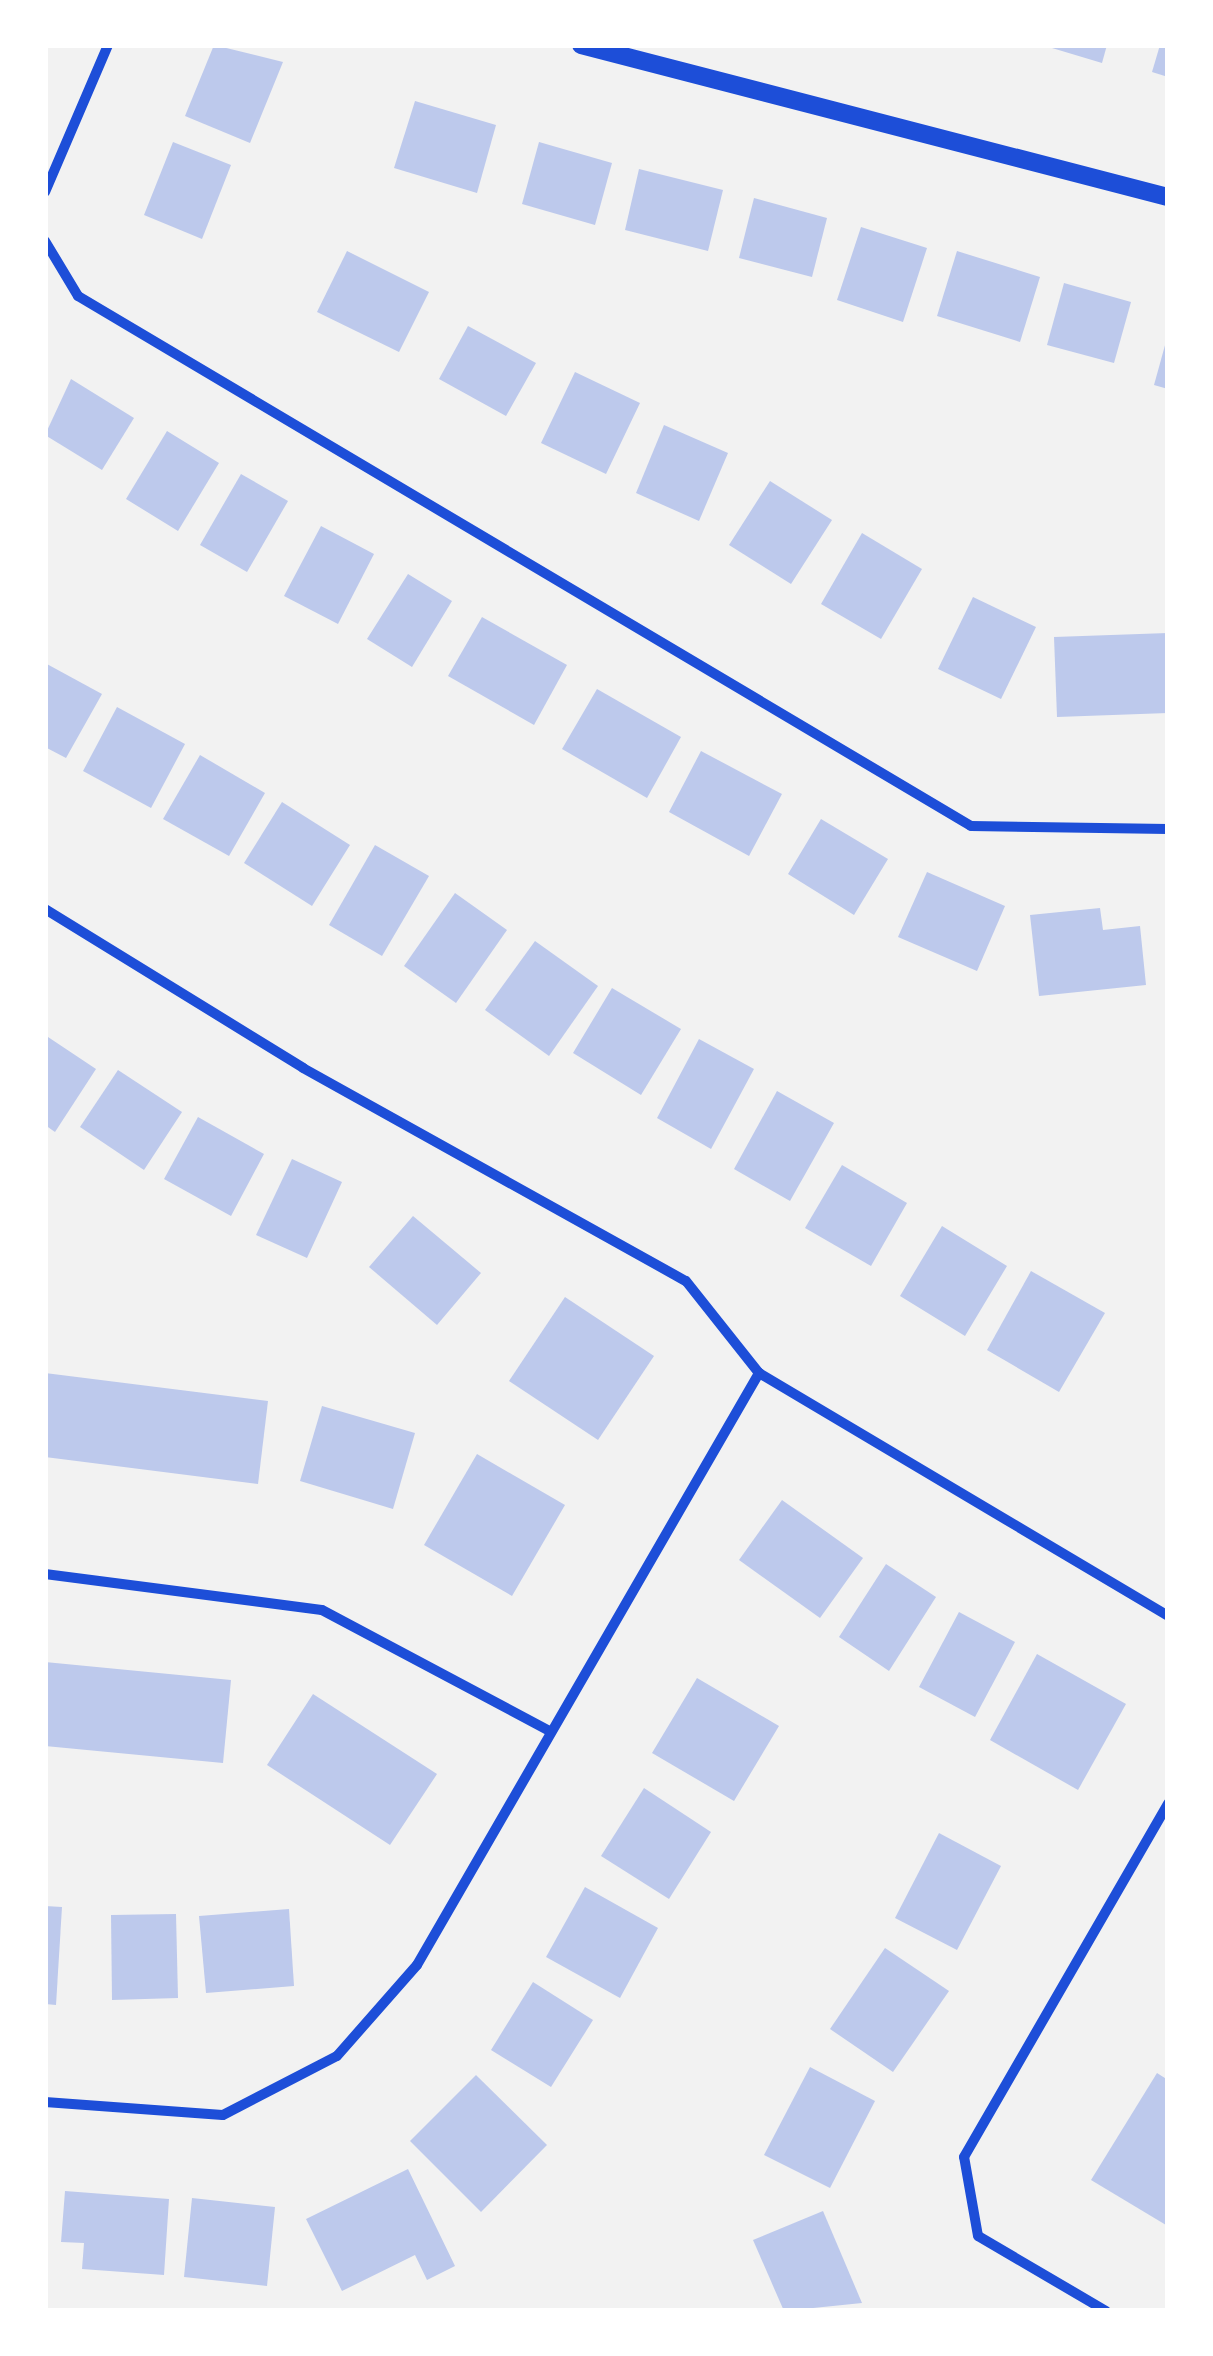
<!DOCTYPE html>
<html>
<head>
<meta charset="utf-8">
<style>
	body { margin:0 }
	#map { position:relative; width:1213px; height:2356px; overflow:hidden; background:#f2f2f2; font-family:"Asap Condensed",sans-serif }
	div>[style] { position:absolute }
	[style*='--x'] { left:calc(var(--x)*1px); top:calc(var(--y)*1px); width:calc(var(--w)*1px); rotate:calc(var(--a)*1deg) }
	.building>* { inset:0; background:#bdc9ec }
	.minor>* { height:10px; margin:-5px; padding:0 5px; transform-origin:5px; border-radius:5px; background:#1d4ed8 }
	.tertiary>* { height:18px; margin:-9px; padding:0 9px; transform-origin:9px; border-radius:9px; background:#1d4ed8 }
	span { translate:-50% -50%; white-space:nowrap; text-align:center; line-height:1.15; -webkit-text-stroke:9px #fff; paint-order:stroke }
	.frame { position:absolute; inset:0; border:48px solid #fff; pointer-events:none }
</style>
</head>
<body>
<div id="map">
	<div class="building">
		<i style="clip-path:polygon(214px 45px,283px 62px,250px 143px,185px 116px)"></i>
		<i style="clip-path:polygon(1042px 45px,1107px 45px,1102px 63px)"></i>
		<i style="clip-path:polygon(1160px 45px,1168px 45px,1168px 77px,1152px 72px)"></i>
		<i style="clip-path:polygon(415px 101px,496px 125px,477px 193px,394px 168px)"></i>
		<i style="clip-path:polygon(173px 142px,231px 165px,202px 239px,144px 215px)"></i>
		<i style="clip-path:polygon(539px 142px,612px 163px,595px 225px,522px 204px)"></i>
		<i style="clip-path:polygon(639px 169px,723px 190px,708px 251px,625px 230px)"></i>
		<i style="clip-path:polygon(754px 198px,827px 218px,812px 277px,739px 258px)"></i>
		<i style="clip-path:polygon(861px 227px,927px 248px,903px 322px,837px 300px)"></i>
		<i style="clip-path:polygon(347px 251px,429px 292px,399px 352px,317px 312px)"></i>
		<i style="clip-path:polygon(957px 251px,1040px 277px,1020px 342px,937px 316px)"></i>
		<i style="clip-path:polygon(1064px 283px,1131px 302px,1114px 363px,1047px 345px)"></i>
		<i style="clip-path:polygon(468px 326px,536px 363px,506px 416px,439px 379px)"></i>
		<i style="clip-path:polygon(1167px 338px,1168px 338px,1168px 389px,1154px 385px)"></i>
		<i style="clip-path:polygon(575px 372px,640px 403px,606px 474px,541px 443px)"></i>
		<i style="clip-path:polygon(71px 379px,134px 418px,102px 470px,45px 435px)"></i>
		<i style="clip-path:polygon(664px 425px,728px 453px,699px 521px,636px 493px)"></i>
		<i style="clip-path:polygon(167px 431px,219px 463px,178px 531px,126px 499px)"></i>
		<i style="clip-path:polygon(241px 474px,288px 501px,247px 572px,200px 545px)"></i>
		<i style="clip-path:polygon(770px 481px,832px 520px,791px 584px,729px 545px)"></i>
		<i style="clip-path:polygon(321px 526px,374px 554px,338px 624px,284px 596px)"></i>
		<i style="clip-path:polygon(862px 533px,922px 569px,881px 639px,821px 604px)"></i>
		<i style="clip-path:polygon(408px 574px,452px 601px,412px 667px,367px 639px)"></i>
		<i style="clip-path:polygon(973px 597px,1036px 627px,1001px 699px,938px 669px)"></i>
		<i style="clip-path:polygon(482px 617px,567px 665px,534px 725px,448px 676px)"></i>
		<i style="clip-path:polygon(1168px 633px,1168px 713px,1057px 717px,1054px 637px)"></i>
		<i style="clip-path:polygon(45px 663px,102px 694px,66px 758px,45px 747px)"></i>
		<i style="clip-path:polygon(597px 689px,681px 737px,647px 798px,562px 749px)"></i>
		<i style="clip-path:polygon(117px 707px,185px 744px,151px 808px,83px 771px)"></i>
		<i style="clip-path:polygon(701px 751px,782px 794px,749px 856px,669px 812px)"></i>
		<i style="clip-path:polygon(200px 755px,265px 793px,229px 856px,163px 819px)"></i>
		<i style="clip-path:polygon(282px 802px,350px 845px,312px 906px,244px 863px)"></i>
		<i style="clip-path:polygon(821px 819px,888px 859px,854px 915px,788px 874px)"></i>
		<i style="clip-path:polygon(375px 845px,429px 876px,382px 956px,329px 925px)"></i>
		<i style="clip-path:polygon(927px 872px,1005px 906px,977px 971px,898px 937px)"></i>
		<i style="clip-path:polygon(455px 893px,507px 930px,456px 1003px,404px 966px)"></i>
		<i style="clip-path:polygon(1100px 908px,1103px 930px,1140px 926px,1146px 985px,1039px 996px,1030px 915px)"></i>
		<i style="clip-path:polygon(535px 941px,598px 986px,549px 1056px,485px 1010px)"></i>
		<i style="clip-path:polygon(612px 988px,681px 1029px,641px 1095px,573px 1053px)"></i>
		<i style="clip-path:polygon(45px 1035px,96px 1069px,55px 1132px,45px 1125px)"></i>
		<i style="clip-path:polygon(699px 1039px,754px 1069px,711px 1149px,657px 1118px)"></i>
		<i style="clip-path:polygon(118px 1070px,182px 1112px,144px 1170px,80px 1127px)"></i>
		<i style="clip-path:polygon(777px 1091px,834px 1123px,790px 1201px,734px 1169px)"></i>
		<i style="clip-path:polygon(198px 1117px,264px 1154px,231px 1216px,164px 1179px)"></i>
		<i style="clip-path:polygon(292px 1159px,342px 1182px,307px 1258px,256px 1235px)"></i>
		<i style="clip-path:polygon(842px 1165px,907px 1203px,871px 1266px,805px 1228px)"></i>
		<i style="clip-path:polygon(413px 1216px,481px 1273px,437px 1325px,369px 1267px)"></i>
		<i style="clip-path:polygon(942px 1226px,1007px 1266px,965px 1336px,900px 1296px)"></i>
		<i style="clip-path:polygon(1031px 1271px,1105px 1313px,1059px 1392px,987px 1350px)"></i>
		<i style="clip-path:polygon(565px 1297px,654px 1356px,598px 1440px,509px 1381px)"></i>
		<i style="clip-path:polygon(45px 1373px,268px 1401px,258px 1484px,45px 1457px)"></i>
		<i style="clip-path:polygon(322px 1406px,415px 1433px,393px 1509px,300px 1481px)"></i>
		<i style="clip-path:polygon(477px 1454px,565px 1505px,512px 1596px,424px 1545px)"></i>
		<i style="clip-path:polygon(782px 1500px,863px 1558px,820px 1618px,739px 1560px)"></i>
		<i style="clip-path:polygon(886px 1564px,936px 1597px,889px 1671px,839px 1637px)"></i>
		<i style="clip-path:polygon(959px 1612px,1015px 1642px,975px 1717px,919px 1687px)"></i>
		<i style="clip-path:polygon(1037px 1654px,1126px 1704px,1078px 1790px,990px 1740px)"></i>
		<i style="clip-path:polygon(45px 1662px,231px 1680px,223px 1763px,45px 1746px)"></i>
		<i style="clip-path:polygon(697px 1678px,779px 1726px,734px 1801px,652px 1753px)"></i>
		<i style="clip-path:polygon(313px 1694px,437px 1774px,390px 1845px,267px 1765px)"></i>
		<i style="clip-path:polygon(644px 1788px,711px 1832px,669px 1899px,601px 1856px)"></i>
		<i style="clip-path:polygon(939px 1833px,1001px 1866px,957px 1950px,895px 1918px)"></i>
		<i style="clip-path:polygon(585px 1887px,658px 1928px,620px 1998px,546px 1957px)"></i>
		<i style="clip-path:polygon(45px 1906px,62px 1907px,56px 2005px,45px 2004px)"></i>
		<i style="clip-path:polygon(289px 1909px,294px 1986px,206px 1993px,199px 1916px)"></i>
		<i style="clip-path:polygon(176px 1914px,178px 1998px,112px 2000px,111px 1915px)"></i>
		<i style="clip-path:polygon(885px 1948px,949px 1991px,893px 2072px,830px 2029px)"></i>
		<i style="clip-path:polygon(533px 1982px,593px 2020px,551px 2087px,491px 2050px)"></i>
		<i style="clip-path:polygon(810px 2067px,875px 2101px,830px 2188px,764px 2155px)"></i>
		<i style="clip-path:polygon(1157px 2073px,1168px 2080px,1166px 2225px,1091px 2180px)"></i>
		<i style="clip-path:polygon(476px 2075px,547px 2145px,481px 2212px,410px 2141px)"></i>
		<i style="clip-path:polygon(408px 2169px,455px 2266px,427px 2280px,415px 2255px,342px 2291px,306px 2219px)"></i>
		<i style="clip-path:polygon(65px 2191px,169px 2199px,164px 2275px,82px 2269px,84px 2243px,61px 2242px)"></i>
		<i style="clip-path:polygon(192px 2198px,275px 2207px,267px 2286px,184px 2277px)"></i>
		<i style="clip-path:polygon(823px 2211px,862px 2303px,784px 2311px,753px 2240px)"></i>
	</div>
	<div class="minor">
		<i style="--x:45;--y:192;--w:160;--a:-66.8"></i>
		<i style="--x:45;--y:241;--w:64;--a:59"></i>
		<i style="--x:78;--y:296;--w:1038;--a:30.69"></i>
		<i style="--x:971;--y:826;--w:197;--a:0.9"></i>
		<i style="--x:45;--y:909;--w:303;--a:31.6"></i>
		<i style="--x:303;--y:1068;--w:438;--a:29.1"></i>
		<i style="--x:686;--y:1281;--w:117;--a:51.6"></i>
		<i style="--x:759;--y:1373;--w:476;--a:30.7"></i>
		<i style="--x:45;--y:1574;--w:279;--a:7.4"></i>
		<i style="--x:322;--y:1610;--w:259;--a:28"></i>
		<i style="--x:45;--y:2102;--w:178;--a:4.2"></i>
		<i style="--x:223;--y:2115;--w:128;--a:-27.4"></i>
		<i style="--x:337;--y:2056;--w:121;--a:-48.7"></i>
		<i style="--x:417;--y:1965;--w:684;--a:-59.98"></i>
		<i style="--x:1106;--y:2311;--w:148;--a:-149.6"></i>
		<i style="--x:978;--y:2236;--w:80;--a:-100"></i>
		<i style="--x:964;--y:2157;--w:408;--a:-60"></i>
	</div>
	<div class="tertiary">
		<i style="--x:581;--y:45;--w:606;--a:14.52"></i>
	</div>
	<div class="frame"></div>
</div>
</body>
</html>
